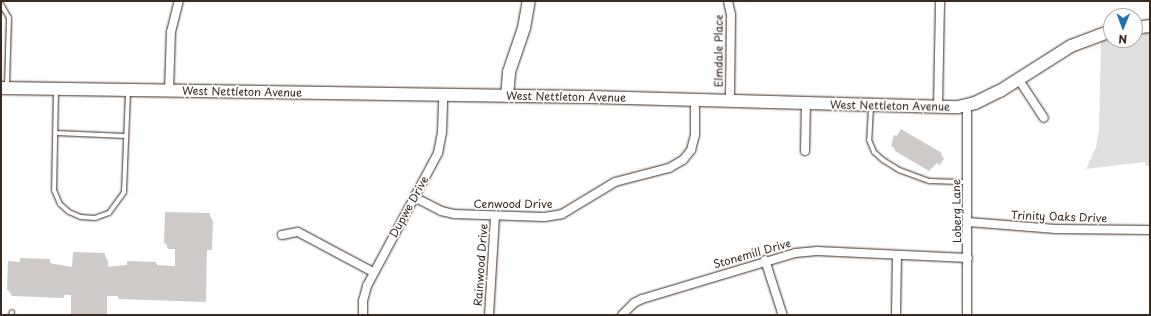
<!DOCTYPE html>
<html>
<head>
<meta charset="utf-8">
<style>
	body { margin:0 }
	#map { position:relative; width:1151px; height:316px; overflow:hidden; background:#fff; font-family:"Playpen Sans",sans-serif }
	div>[style] { position:absolute }
	[style*='--x'] { left:calc(var(--x)*1px); top:calc(var(--y)*1px); width:calc(var(--w)*1px); rotate:calc(var(--a)*1deg) }
	.green>* { inset:0; background:#e2e0de }
	.shadow>* { inset:0; background:#0003 }
	.building>* { inset:0; background:#cfcac7 }
	.roads { filter:drop-shadow(0 0 1px #3b2a1e) drop-shadow(0 0 1px #3b2a1e) }
	.lane>* { height:4px; margin:-2px; padding:0 2px; transform-origin:2px; border-radius:2px; background:#fff }
	.street>* { height:8px; margin:-4px; padding:0 4px; transform-origin:4px; border-radius:4px; background:#fff }
	.secondary>* { height:12px; margin:-6px; padding:0 6px; transform-origin:6px; border-radius:6px; background:#fff }
	span { translate:-50% -50%; white-space:nowrap; text-align:center; line-height:1.15; -webkit-text-stroke:3.5px #fff; paint-order:stroke }
	.street-label { font-size:11px; color:#3b2a1e }
	.frame { position:absolute; inset:0; border:2px solid #3b2a1e; pointer-events:none }
	.north { position:absolute; left:1103px; top:8px; width:40px; height:40px; box-sizing:border-box; background:#fff; border:1px solid #b1aaa5; border-radius:50%; rotate:181deg; font-size:11px; font-weight:700; line-height:16px; text-align:center; color:#3b2a1e }
	.north::after { content:''; display:block; margin:auto; width:14px; height:18px; background:#1f6fb2; clip-path:polygon(50% 0,100% 100%,50% 72%,0 100%) }
</style>
</head>
<body>
<div id="map">
	<div class="green">
		<i style="clip-path:polygon(1150px 33px,1150px 166px,1146px 166px,1145px 162px,1086px 169px,1096px 147px,1099px 130px,1101px 39px,1135px 40px,1135px 35px)"></i>
	</div>
	<div class="shadow">
		<i style="clip-path:polygon(901px 130px,941px 154px,944px 159px,940px 165px,937px 163px,929px 171px,895px 151px,892px 142px)"></i>
		<i style="clip-path:polygon(209px 214px,213px 221px,212px 250px,207px 250px,206px 302px,119px 299px,118px 296px,107px 296px,107px 315px,71px 315px,72px 295px,64px 295px,64px 298px,12px 296px,8px 290px,21px 263px,49px 260px,51px 264px,73px 268px,104px 254px,108px 261px,108px 268px,156px 263px,158px 266px,176px 267px,176px 249px,168px 249px,165px 242px)"></i>
	</div>
	<div class="building">
		<i style="clip-path:polygon(901px 129px,942px 153px,937px 160px,934px 159px,925px 167px,891px 146px,894px 135px,897px 136px)"></i>
		<i style="clip-path:polygon(165px 212px,210px 213px,209px 244px,204px 244px,202px 295px,115px 293px,115px 290px,104px 290px,103px 315px,71px 315px,71px 289px,61px 289px,61px 291px,7px 290px,8px 261px,20px 262px,20px 258px,50px 259px,49px 263px,72px 267px,73px 252px,105px 253px,104px 267px,127px 265px,127px 261px,156px 262px,156px 265px,175px 266px,175px 243px,164px 243px)"></i>
	</div>
	<div class="roads">
		<div class="lane">
			<i style="--x:1;--y:4;--w:16;--a:60"></i>
			<i style="--x:9;--y:18;--w:68;--a:91.7"></i>
			<i style="--x:56;--y:90;--w:100;--a:91.1"></i>
			<i style="--x:54;--y:190;--w:15;--a:67"></i>
			<i style="--x:60;--y:204;--w:12;--a:42"></i>
			<i style="--x:69;--y:212;--w:13;--a:23"></i>
			<i style="--x:81;--y:217;--w:14;--a:4"></i>
			<i style="--x:95;--y:218;--w:15;--a:-20"></i>
			<i style="--x:109;--y:213;--w:26;--a:-54"></i>
			<i style="--x:124;--y:192;--w:101;--a:-87.7"></i>
			<i style="--x:871;--y:107;--w:33;--a:93"></i>
			<i style="--x:869;--y:140;--w:13;--a:67"></i>
			<i style="--x:874;--y:152;--w:12;--a:42"></i>
			<i style="--x:883;--y:160;--w:19;--a:32"></i>
			<i style="--x:899;--y:170;--w:33;--a:20"></i>
			<i style="--x:930;--y:181;--w:37;--a:2"></i>
			<i style="--x:56;--y:133;--w:70;--a:2.5"></i>
			<i style="--x:11;--y:315;--w:3;--a:-72"></i>
		</div>
		<div class="street">
			<i style="--x:728;--y:1;--w:14;--a:78"></i>
			<i style="--x:731;--y:15;--w:86;--a:90.7"></i>
			<i style="--x:1019;--y:80;--w:45;--a:56.7"></i>
			<i style="--x:169;--y:91;--w:59;--a:-88.1"></i>
			<i style="--x:171;--y:32;--w:32;--a:-76"></i>
			<i style="--x:967;--y:106;--w:209;--a:90"></i>
			<i style="--x:938;--y:107;--w:106;--a:-88.9"></i>
			<i style="--x:805;--y:151;--w:47;--a:-88.8"></i>
			<i style="--x:414;--y:197;--w:30;--a:27"></i>
			<i style="--x:441;--y:211;--w:13;--a:13"></i>
			<i style="--x:454;--y:214;--w:90;--a:1.9"></i>
			<i style="--x:544;--y:217;--w:18;--a:-9"></i>
			<i style="--x:562;--y:214;--w:62;--a:-31.1"></i>
			<i style="--x:615;--y:182;--w:56;--a:-14.5"></i>
			<i style="--x:669;--y:168;--w:16;--a:-30"></i>
			<i style="--x:683;--y:160;--w:13;--a:-51"></i>
			<i style="--x:691;--y:150;--w:16;--a:-75"></i>
			<i style="--x:695;--y:135;--w:36;--a:-90"></i>
			<i style="--x:968;--y:222;--w:88;--a:4.5"></i>
			<i style="--x:1056;--y:229;--w:94;--a:0.6"></i>
			<i style="--x:282;--y:235;--w:16;--a:-11"></i>
			<i style="--x:298;--y:232;--w:85;--a:28.1"></i>
			<i style="--x:765;--y:260;--w:56;--a:72.2"></i>
			<i style="--x:896;--y:313;--w:58;--a:-89"></i>
			<i style="--x:363;--y:315;--w:14;--a:-90"></i>
			<i style="--x:363;--y:301;--w:16;--a:-75"></i>
			<i style="--x:367;--y:286;--w:151;--a:-61.9"></i>
			<i style="--x:438;--y:153;--w:21;--a:-79"></i>
			<i style="--x:442;--y:132;--w:37;--a:-88"></i>
			<i style="--x:489;--y:315;--w:99;--a:-86.5"></i>
			<i style="--x:622;--y:315;--w:17;--a:-45"></i>
			<i style="--x:634;--y:303;--w:9;--a:-27"></i>
			<i style="--x:642;--y:299;--w:160;--a:-16.7"></i>
			<i style="--x:795;--y:253;--w:22;--a:-5"></i>
			<i style="--x:817;--y:251;--w:151;--a:2.7"></i>
		</div>
		<div class="secondary">
			<i style="--x:1135;--y:28;--w:15;--a:-8"></i>
			<i style="--x:1;--y:88;--w:591;--a:0.87"></i>
			<i style="--x:592;--y:97;--w:366;--a:1.6"></i>
			<i style="--x:958;--y:107;--w:17;--a:-13"></i>
			<i style="--x:975;--y:103;--w:28;--a:-26"></i>
			<i style="--x:1000;--y:91;--w:84;--a:-32.4"></i>
			<i style="--x:1071;--y:46;--w:43;--a:-20.6"></i>
			<i style="--x:507;--y:96;--w:24;--a:-85"></i>
			<i style="--x:509;--y:72;--w:46;--a:-71.2"></i>
			<i style="--x:524;--y:28;--w:27;--a:-80"></i>
		</div>
	</div>
	<div class="street-label">
		<span style="left:719px;top:51px;rotate:-90deg">Elmdale Place</span>
		<span style="left:242px;top:92px;rotate:1deg">West Nettleton Avenue</span>
		<span style="left:566px;top:97px;rotate:1deg">West Nettleton Avenue</span>
		<span style="left:890px;top:106px;rotate:1deg">West Nettleton Avenue</span>
		<span style="left:513px;top:204px">Cenwood Drive</span>
		<span style="left:409px;top:207px;rotate:-61deg">Dupwe Drive</span>
		<span style="left:957px;top:211px;rotate:-91deg">Loberg Lane</span>
		<span style="left:1059px;top:217px;rotate:2deg">Trinity Oaks Drive</span>
		<span style="left:752px;top:254px;rotate:-16deg">Stonemill Drive</span>
		<span style="left:481px;top:265px;rotate:-86deg">Rainwood Drive</span>
	</div>
	<div class="frame"></div>
	<div class="north">N</div>
</div>
</body>
</html>
